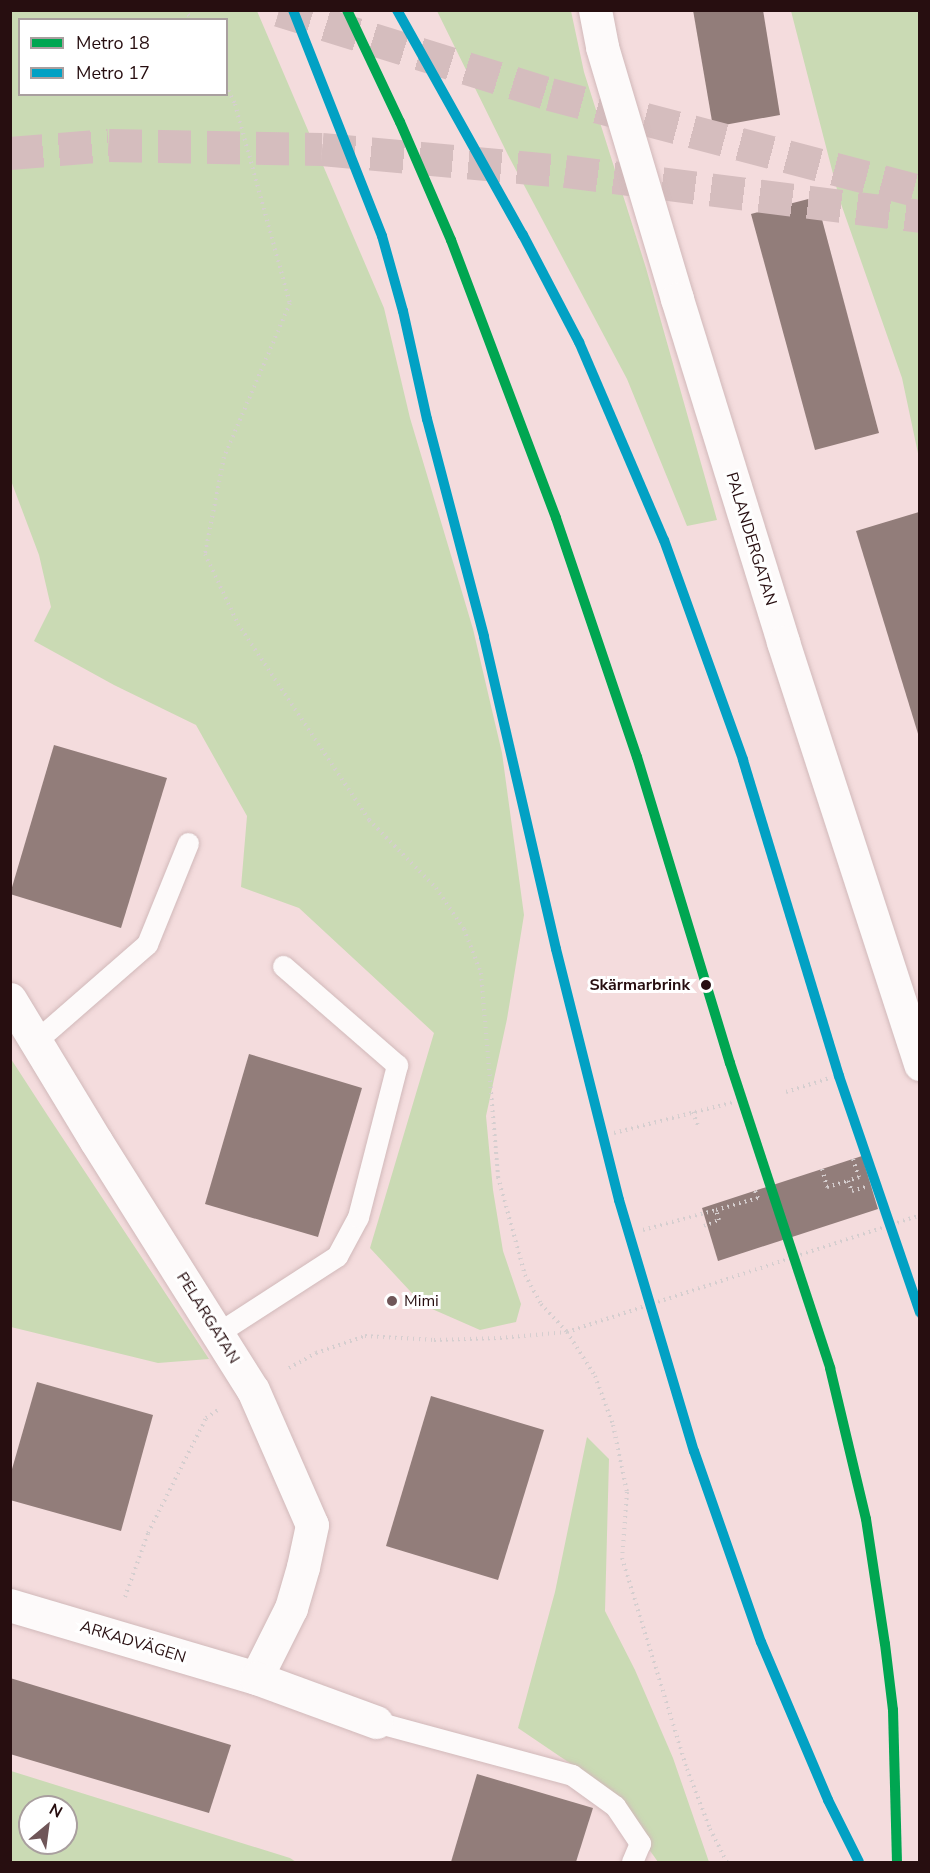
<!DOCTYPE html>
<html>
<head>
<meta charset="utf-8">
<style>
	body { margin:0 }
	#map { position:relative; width:930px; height:1873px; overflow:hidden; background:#f4dcdd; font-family:"Nunito Sans",sans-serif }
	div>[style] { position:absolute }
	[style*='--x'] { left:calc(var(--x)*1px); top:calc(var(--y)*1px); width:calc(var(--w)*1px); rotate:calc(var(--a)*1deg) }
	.green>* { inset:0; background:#cadab4 }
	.building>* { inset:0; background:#927d7a }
	.motorway-tunnel>* { height:33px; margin-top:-16.5px; transform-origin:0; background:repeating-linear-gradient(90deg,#d5bdbe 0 33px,transparent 0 49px) }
	.path>* { height:4px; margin-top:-2px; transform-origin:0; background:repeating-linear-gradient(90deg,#d5cecf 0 1.5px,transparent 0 6px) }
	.roads { filter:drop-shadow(0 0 2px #d1b9ba) drop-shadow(0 0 2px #d1b9ba) }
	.service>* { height:21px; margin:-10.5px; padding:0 10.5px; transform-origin:10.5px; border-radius:10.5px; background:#fdfafa }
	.minor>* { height:33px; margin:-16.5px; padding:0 16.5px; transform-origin:16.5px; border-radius:16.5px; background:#fdfafa }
	.metro-1>* { height:10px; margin:-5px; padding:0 5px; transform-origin:5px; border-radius:5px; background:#00a651 }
	.metro-2>* { height:10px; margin:-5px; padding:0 5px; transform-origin:5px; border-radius:5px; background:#02a1c4 }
	.dots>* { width:16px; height:16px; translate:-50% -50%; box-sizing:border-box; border:3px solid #fff; border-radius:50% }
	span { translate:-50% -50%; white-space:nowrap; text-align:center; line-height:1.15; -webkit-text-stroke:6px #fff; paint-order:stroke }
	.street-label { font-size:16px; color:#270e10 }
	.stop-label { font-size:16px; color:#270e10; font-weight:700 }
	.right { translate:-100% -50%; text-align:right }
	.poi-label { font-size:16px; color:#270e10 }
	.left { translate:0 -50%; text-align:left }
	.frame { position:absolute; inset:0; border:12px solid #270e10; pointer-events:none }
	.legend { position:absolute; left:18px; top:18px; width:210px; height:78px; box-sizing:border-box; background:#fff; border:2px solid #a99f9f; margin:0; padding:8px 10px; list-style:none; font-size:18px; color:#270e10 }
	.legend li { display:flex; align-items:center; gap:12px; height:30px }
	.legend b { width:30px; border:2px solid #a99f9f }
	.north { position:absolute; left:18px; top:1795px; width:60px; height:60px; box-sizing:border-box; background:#fff; border:2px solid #a99f9f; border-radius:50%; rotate:29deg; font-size:16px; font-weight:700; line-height:24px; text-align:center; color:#270e10 }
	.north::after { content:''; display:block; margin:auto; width:21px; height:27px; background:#6f5658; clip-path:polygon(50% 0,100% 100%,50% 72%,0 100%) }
</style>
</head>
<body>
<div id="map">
	<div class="green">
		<i style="clip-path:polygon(evenodd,11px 10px,257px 11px,384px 308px,410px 418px,473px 629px,502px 753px,524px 915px,507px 1019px,486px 1116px,493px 1190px,503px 1251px,521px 1304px,516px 1322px,480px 1330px,423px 1305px,370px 1248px,434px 1033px,299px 908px,241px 887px,247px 816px,196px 725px,114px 685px,34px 641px,51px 607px,39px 555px,10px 478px,11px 10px,20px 20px,226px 20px,226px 94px,20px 94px,20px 20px)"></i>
		<i style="clip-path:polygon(437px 11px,571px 11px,584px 72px,646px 268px,717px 520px,687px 526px,627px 379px,508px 155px)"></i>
		<i style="clip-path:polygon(791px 11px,919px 11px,919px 458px,902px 378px,840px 201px)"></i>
		<i style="clip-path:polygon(11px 1059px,48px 1116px,209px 1359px,158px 1363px,11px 1327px)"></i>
		<i style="clip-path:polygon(587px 1437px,609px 1459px,605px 1611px,635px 1670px,673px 1758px,709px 1862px,658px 1862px,605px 1787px,518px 1728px,555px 1592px)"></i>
		<i style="clip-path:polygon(evenodd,11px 1771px,290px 1858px,296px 1862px,11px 1862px,11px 1771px,30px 1807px,66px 1807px,66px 1843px,30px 1843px,30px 1807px)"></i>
	</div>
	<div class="building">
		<i style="clip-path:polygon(693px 10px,763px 10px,780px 115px,713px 127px)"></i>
		<i style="clip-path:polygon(816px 197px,879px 433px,815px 450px,751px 214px)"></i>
		<i style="clip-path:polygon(919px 512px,920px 514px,919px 737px,856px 531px)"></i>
		<i style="clip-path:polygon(54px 745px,167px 778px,121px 928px,10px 894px)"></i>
		<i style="clip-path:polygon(249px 1054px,362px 1088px,318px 1237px,205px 1204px)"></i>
		<i style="clip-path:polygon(862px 1156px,878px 1209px,718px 1261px,702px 1208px)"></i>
		<i style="clip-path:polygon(37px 1382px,153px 1415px,121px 1531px,10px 1500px,10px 1476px)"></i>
		<i style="clip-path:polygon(431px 1396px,544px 1430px,498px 1580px,386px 1546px)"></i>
		<i style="clip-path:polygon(10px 1678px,231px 1745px,209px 1813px,10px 1754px)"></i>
		<i style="clip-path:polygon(477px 1774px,593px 1808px,576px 1862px,451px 1862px)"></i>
	</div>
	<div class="motorway-tunnel">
		<i style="--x:279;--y:10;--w:284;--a:17.2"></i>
		<i style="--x:550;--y:94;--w:383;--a:14.7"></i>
		<i style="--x:10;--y:153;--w:99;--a:-4.6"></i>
		<i style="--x:109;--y:145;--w:213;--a:1.1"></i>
		<i style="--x:322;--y:149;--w:244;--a:5.2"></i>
		<i style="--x:565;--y:171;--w:358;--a:7.2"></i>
	</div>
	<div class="path">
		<i style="--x:184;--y:10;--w:13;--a:48"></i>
		<i style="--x:226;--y:85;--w:21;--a:65"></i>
		<i style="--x:235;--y:104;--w:206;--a:74.6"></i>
		<i style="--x:290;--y:303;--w:168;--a:113.2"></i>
		<i style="--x:224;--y:457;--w:99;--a:101.1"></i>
		<i style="--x:205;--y:554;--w:77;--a:64.8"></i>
		<i style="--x:238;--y:624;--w:236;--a:56.2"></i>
		<i style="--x:369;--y:820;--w:95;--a:45.4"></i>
		<i style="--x:436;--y:888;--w:50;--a:55.7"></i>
		<i style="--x:464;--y:929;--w:47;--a:68.9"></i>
		<i style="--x:481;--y:973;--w:205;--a:85.2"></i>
		<i style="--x:498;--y:1177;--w:102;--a:74.6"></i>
		<i style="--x:525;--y:1275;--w:33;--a:61"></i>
		<i style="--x:541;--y:1304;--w:38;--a:47"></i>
		<i style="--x:567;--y:1332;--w:52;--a:57.5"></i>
		<i style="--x:595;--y:1376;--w:52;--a:69.8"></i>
		<i style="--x:613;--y:1425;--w:68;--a:78.2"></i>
		<i style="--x:627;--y:1492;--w:66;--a:94.3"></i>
		<i style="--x:622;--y:1558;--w:221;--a:72.9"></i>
		<i style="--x:687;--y:1769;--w:64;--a:69"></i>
		<i style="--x:710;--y:1829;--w:37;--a:63"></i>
		<i style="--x:786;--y:1092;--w:46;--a:-17.7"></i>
		<i style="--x:693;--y:1112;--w:15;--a:70"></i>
		<i style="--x:614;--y:1133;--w:124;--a:-14.5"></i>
		<i style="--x:853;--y:1159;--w:19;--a:72"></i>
		<i style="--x:859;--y:1177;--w:12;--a:160"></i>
		<i style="--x:848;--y:1181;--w:11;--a:68"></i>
		<i style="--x:852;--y:1191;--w:14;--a:-17"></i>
		<i style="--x:822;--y:1169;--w:19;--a:74"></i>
		<i style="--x:827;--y:1187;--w:22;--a:-16"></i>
		<i style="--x:704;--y:1226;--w:16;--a:-22"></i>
		<i style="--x:719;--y:1220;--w:10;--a:-107"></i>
		<i style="--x:716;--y:1210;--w:44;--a:-15.9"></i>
		<i style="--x:758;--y:1198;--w:8;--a:-113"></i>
		<i style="--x:643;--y:1230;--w:76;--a:-15.3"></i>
		<i style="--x:289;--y:1368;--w:31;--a:-29"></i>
		<i style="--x:316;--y:1353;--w:52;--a:-19.1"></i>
		<i style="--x:365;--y:1336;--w:69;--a:3.3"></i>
		<i style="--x:434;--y:1340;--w:66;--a:-1.7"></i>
		<i style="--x:500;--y:1338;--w:67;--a:-5.1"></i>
		<i style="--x:567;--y:1332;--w:372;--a:-18.3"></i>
		<i style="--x:125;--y:1597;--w:68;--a:-70.2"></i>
		<i style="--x:148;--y:1533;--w:129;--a:-63.2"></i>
		<i style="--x:206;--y:1418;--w:14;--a:-34"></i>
	</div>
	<div class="roads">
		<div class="service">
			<i style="--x:37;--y:1040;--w:146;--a:-41.1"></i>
			<i style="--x:147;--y:944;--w:109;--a:-67.9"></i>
			<i style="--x:218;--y:1333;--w:142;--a:-32.9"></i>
			<i style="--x:337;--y:1256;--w:44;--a:-61.7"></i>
			<i style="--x:358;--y:1217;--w:157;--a:-75.6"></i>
			<i style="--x:397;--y:1065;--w:151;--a:-139"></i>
			<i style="--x:376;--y:1722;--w:203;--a:15.1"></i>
			<i style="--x:572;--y:1775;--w:53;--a:35.8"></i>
			<i style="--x:615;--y:1806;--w:45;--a:56"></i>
			<i style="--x:640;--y:1843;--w:21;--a:113"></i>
		</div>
		<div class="minor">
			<i style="--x:595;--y:10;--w:38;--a:79"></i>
			<i style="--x:602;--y:47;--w:263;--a:73.4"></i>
			<i style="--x:677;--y:299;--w:359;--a:72.8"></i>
			<i style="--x:783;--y:642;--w:444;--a:72"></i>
			<i style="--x:10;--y:999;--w:166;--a:58.8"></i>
			<i style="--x:96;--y:1141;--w:294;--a:57.8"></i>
			<i style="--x:253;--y:1390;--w:147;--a:66.4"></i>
			<i style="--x:312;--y:1525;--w:43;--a:102.1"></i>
			<i style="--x:303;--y:1567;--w:43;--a:106.3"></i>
			<i style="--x:291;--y:1608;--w:78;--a:116.6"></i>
			<i style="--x:256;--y:1678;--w:257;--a:-163.5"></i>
			<i style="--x:256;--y:1678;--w:128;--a:20.1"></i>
		</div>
	</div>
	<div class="metro-1">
		<i style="--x:347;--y:10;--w:124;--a:64.7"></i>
		<i style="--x:400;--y:122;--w:129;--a:66.6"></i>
		<i style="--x:451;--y:240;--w:297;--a:69.3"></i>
		<i style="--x:556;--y:518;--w:252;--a:71.3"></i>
		<i style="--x:637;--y:757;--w:320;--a:73.1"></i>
		<i style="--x:730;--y:1063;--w:321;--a:71.8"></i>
		<i style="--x:830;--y:1368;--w:155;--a:76.6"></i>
		<i style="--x:866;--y:1519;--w:126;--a:81.4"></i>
		<i style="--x:885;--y:1644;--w:66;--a:83.1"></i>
		<i style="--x:893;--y:1710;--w:152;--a:88.5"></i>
	</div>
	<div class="metro-2">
		<i style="--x:293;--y:10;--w:243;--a:68.5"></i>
		<i style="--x:382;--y:236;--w:78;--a:74.4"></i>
		<i style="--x:403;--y:311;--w:111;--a:77.5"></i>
		<i style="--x:427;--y:419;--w:225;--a:75.3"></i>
		<i style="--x:484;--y:637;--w:320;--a:77"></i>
		<i style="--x:556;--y:949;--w:259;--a:75.9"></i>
		<i style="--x:619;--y:1200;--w:262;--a:73.4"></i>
		<i style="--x:694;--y:1451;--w:202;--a:70.7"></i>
		<i style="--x:761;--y:1642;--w:172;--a:67"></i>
		<i style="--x:828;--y:1800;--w:69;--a:63.4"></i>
		<i style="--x:397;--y:10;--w:258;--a:60.8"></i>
		<i style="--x:523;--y:235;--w:121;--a:62.4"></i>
		<i style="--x:579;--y:342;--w:215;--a:66.8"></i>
		<i style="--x:664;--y:540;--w:234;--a:70.2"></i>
		<i style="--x:743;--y:760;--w:330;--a:73.1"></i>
		<i style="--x:839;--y:1076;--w:250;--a:71.1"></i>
	</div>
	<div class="dots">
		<i style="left:706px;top:985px;background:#270e10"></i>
		<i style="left:392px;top:1301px;background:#6f5658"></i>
	</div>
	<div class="street-label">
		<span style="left:751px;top:539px;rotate:73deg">PALANDERGATAN</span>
		<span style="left:208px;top:1318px;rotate:58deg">PELARGATAN</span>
		<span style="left:133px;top:1642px;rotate:17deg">ARKADVÄGEN</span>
	</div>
	<div class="stop-label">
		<span class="right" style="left:690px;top:985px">Skärmarbrink</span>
	</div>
	<div class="poi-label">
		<span class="left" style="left:404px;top:1301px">Mimi</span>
	</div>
	<div class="frame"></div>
	<ul class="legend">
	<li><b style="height:8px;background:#00a651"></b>Metro 18</li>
	<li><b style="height:8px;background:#02a1c4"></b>Metro 17</li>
	</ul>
	<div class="north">N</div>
</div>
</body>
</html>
